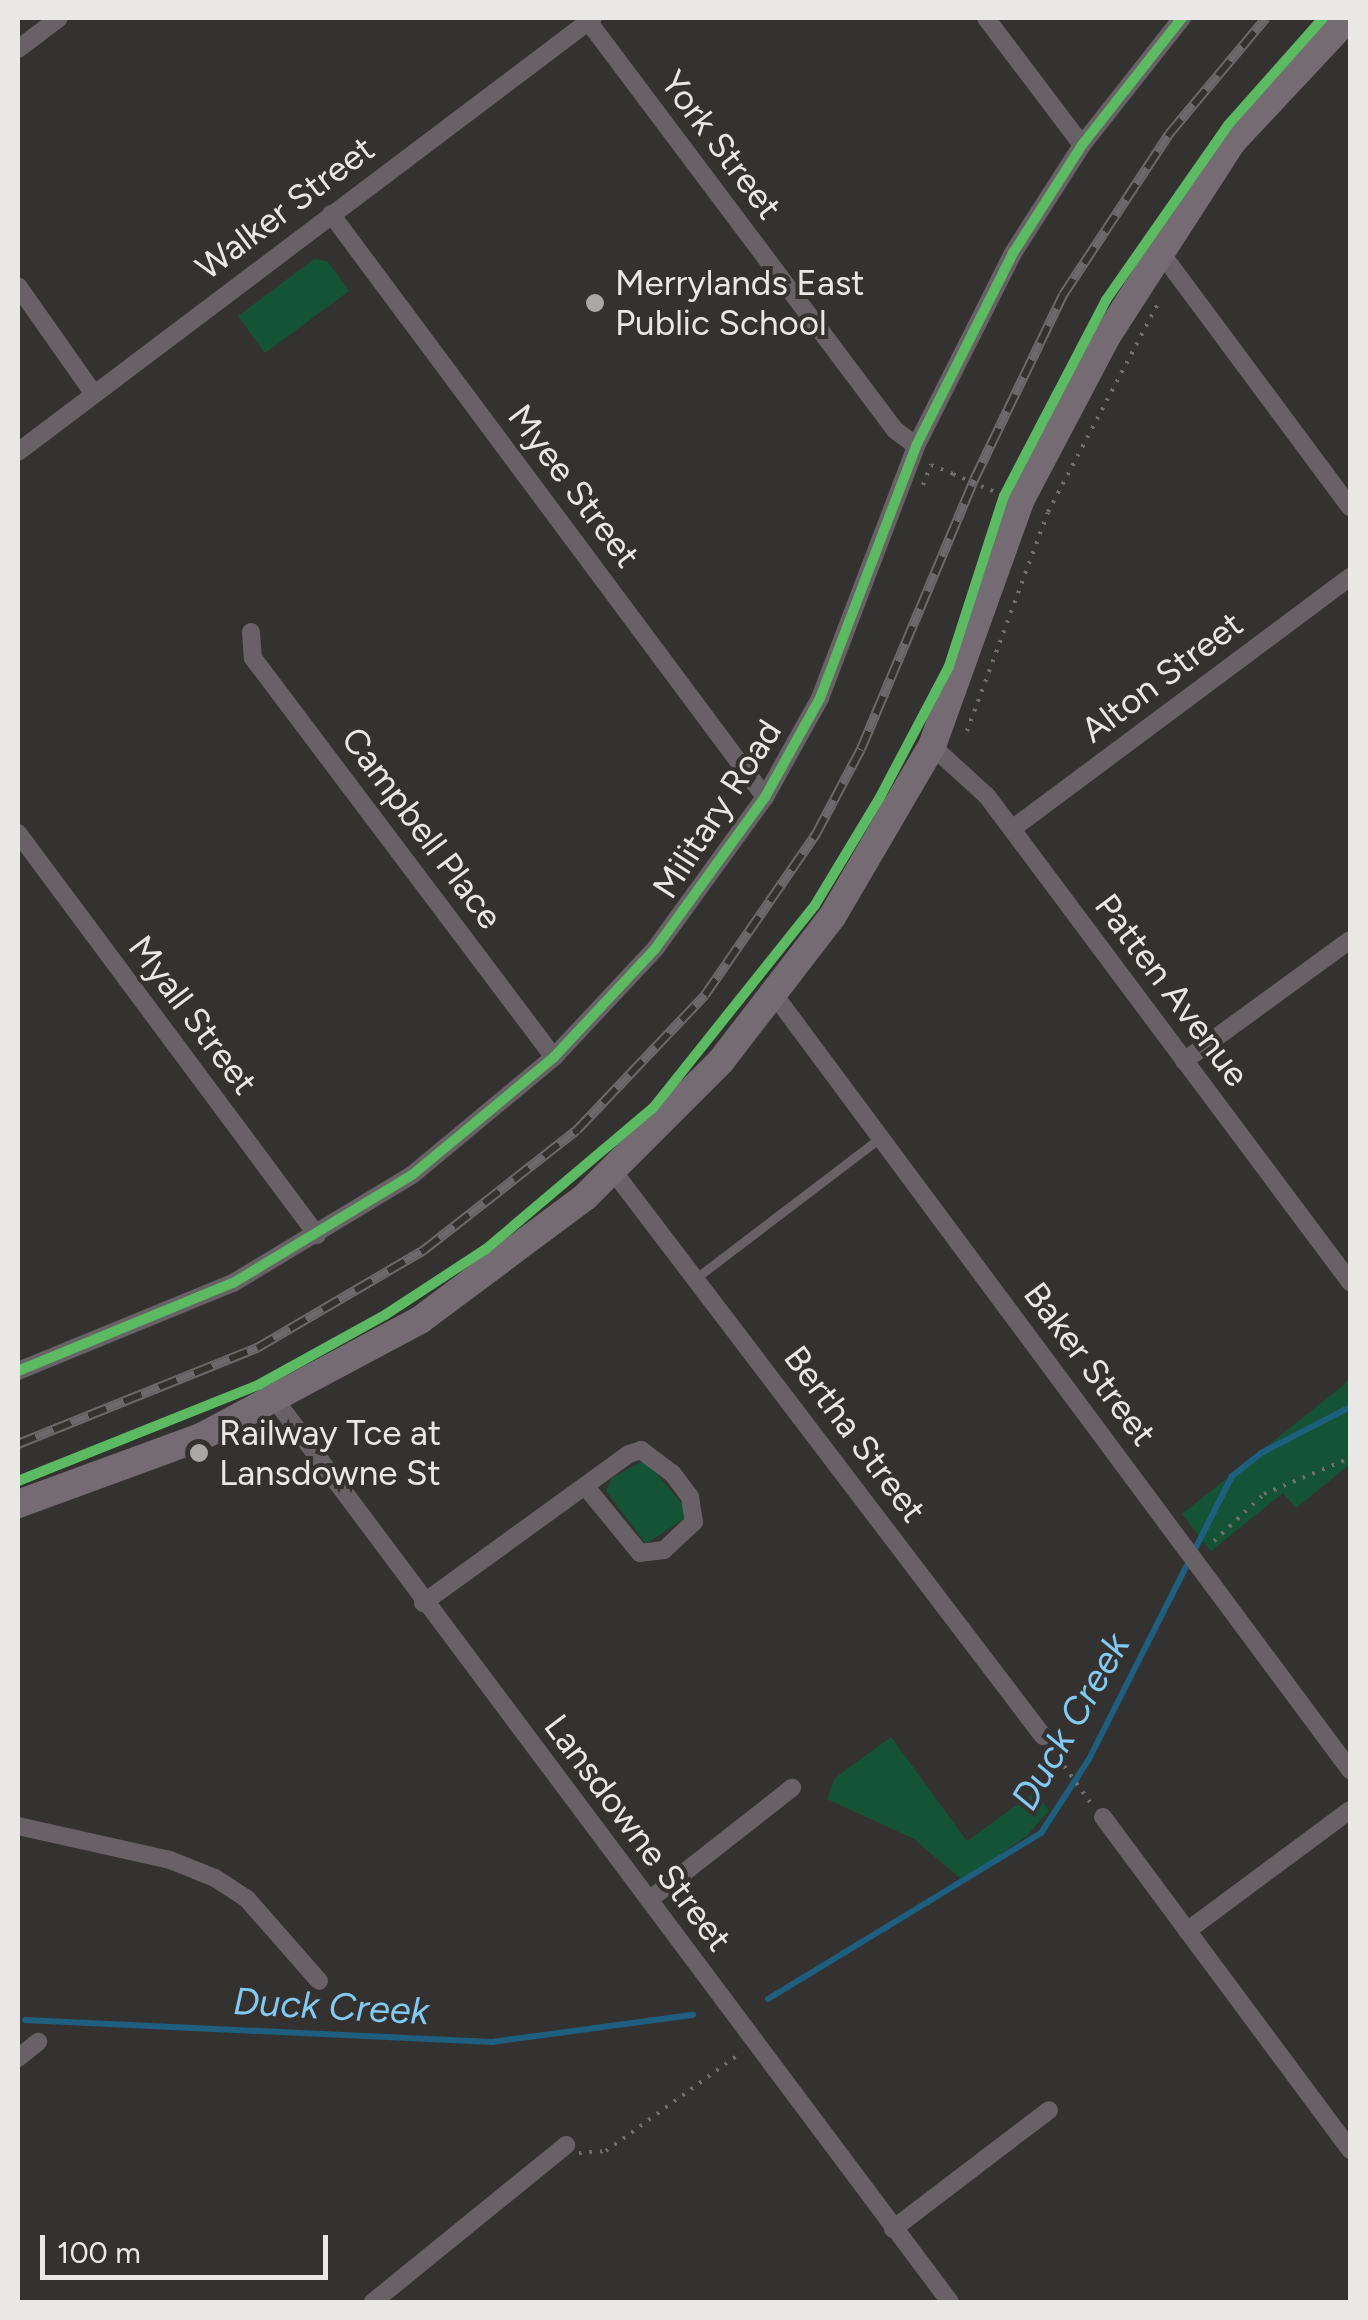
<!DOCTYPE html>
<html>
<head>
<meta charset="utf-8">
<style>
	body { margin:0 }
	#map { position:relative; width:1368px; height:2320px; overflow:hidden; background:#343230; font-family:Figtree,sans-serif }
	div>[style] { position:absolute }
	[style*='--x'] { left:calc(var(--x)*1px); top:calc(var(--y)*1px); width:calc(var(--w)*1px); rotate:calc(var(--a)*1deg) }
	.green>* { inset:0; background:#155337 }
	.stream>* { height:6px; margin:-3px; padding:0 3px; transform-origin:3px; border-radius:3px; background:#1e5e7f }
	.path>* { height:4px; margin-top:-2px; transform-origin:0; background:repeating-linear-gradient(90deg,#736e71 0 2.5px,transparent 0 10.5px) }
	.service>* { height:9px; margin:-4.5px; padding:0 4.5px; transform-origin:4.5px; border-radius:4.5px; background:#686166 }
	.minor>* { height:18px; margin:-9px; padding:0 9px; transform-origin:9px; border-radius:9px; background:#686166 }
	.secondary>* { height:28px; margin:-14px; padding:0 14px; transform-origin:14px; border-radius:14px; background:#746c72 }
	.rail>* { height:10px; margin-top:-5px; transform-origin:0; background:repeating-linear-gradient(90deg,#35312f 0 19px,#6c686b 0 38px); box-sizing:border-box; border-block:2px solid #6c686b }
	.path-bridge>* { height:4px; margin-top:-2px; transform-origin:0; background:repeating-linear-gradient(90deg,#736e71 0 2.5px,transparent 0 10.5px) }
	.cycleway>* { height:10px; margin:-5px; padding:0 5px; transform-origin:5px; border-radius:5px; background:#5cba63 }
	.dots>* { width:28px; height:28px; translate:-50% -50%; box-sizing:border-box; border:5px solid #35312f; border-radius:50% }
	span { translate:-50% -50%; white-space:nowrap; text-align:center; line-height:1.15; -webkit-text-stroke:8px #35312f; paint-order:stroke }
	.street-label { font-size:35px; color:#eae8e7 }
	.poi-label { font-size:35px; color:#eae8e7 }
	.left { translate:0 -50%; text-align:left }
	.water-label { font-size:38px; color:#82caf6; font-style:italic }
	.frame { position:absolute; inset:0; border:20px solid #eae8e7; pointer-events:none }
	.scale { position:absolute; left:40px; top:2235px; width:288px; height:45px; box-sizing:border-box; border:5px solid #eae8e7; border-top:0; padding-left:12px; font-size:30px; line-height:35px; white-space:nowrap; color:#eae8e7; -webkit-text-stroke:8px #35312f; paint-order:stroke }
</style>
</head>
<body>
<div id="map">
	<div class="green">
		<i style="clip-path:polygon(314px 259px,327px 261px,349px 291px,265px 353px,238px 316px)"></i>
		<i style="clip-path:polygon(1350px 1380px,1350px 1464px,1296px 1508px,1283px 1493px,1211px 1551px,1182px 1514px)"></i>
		<i style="clip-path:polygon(645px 1460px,683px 1505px,685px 1518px,646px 1544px,606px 1491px,612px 1478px)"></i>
		<i style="clip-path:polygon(891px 1737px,967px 1841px,1035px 1792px,1049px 1810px,1027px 1836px,962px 1880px,914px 1839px,827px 1799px,835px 1778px)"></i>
	</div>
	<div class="stream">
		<i style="--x:768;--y:1999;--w:320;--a:-31.3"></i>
		<i style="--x:1041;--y:1833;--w:88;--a:-57"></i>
		<i style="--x:1089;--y:1759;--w:317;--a:-63.2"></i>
		<i style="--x:1232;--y:1476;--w:37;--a:-38"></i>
		<i style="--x:1261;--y:1453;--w:100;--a:-27.3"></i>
		<i style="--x:25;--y:2020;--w:468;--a:2.7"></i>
		<i style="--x:492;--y:2042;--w:203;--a:-7.7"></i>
	</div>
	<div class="path">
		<i style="--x:923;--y:485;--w:22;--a:-68"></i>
		<i style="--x:931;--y:465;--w:24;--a:22"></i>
		<i style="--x:981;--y:486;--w:21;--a:23"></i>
		<i style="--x:967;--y:731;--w:233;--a:-69.7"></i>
		<i style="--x:1048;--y:512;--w:236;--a:-62.2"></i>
		<i style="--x:1214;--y:1541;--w:69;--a:-43.2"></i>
		<i style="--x:1264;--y:1494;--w:93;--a:-22.7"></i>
		<i style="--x:1052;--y:1749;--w:65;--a:54.4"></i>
		<i style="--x:579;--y:2153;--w:27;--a:-4"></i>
		<i style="--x:606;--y:2151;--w:168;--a:-36.1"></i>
	</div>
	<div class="service">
		<i style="--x:696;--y:1278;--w:233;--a:-37.3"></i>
	</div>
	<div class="minor">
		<i style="--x:986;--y:18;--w:159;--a:52.9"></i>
		<i style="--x:588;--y:21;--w:511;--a:53.11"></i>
		<i style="--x:895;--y:430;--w:26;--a:37"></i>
		<i style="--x:18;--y:49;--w:51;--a:-37.1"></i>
		<i style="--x:331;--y:214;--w:727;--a:53.34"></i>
		<i style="--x:1159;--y:250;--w:320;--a:53.4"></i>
		<i style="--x:18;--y:286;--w:132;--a:54.9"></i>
		<i style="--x:18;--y:452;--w:720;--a:-37.04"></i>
		<i style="--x:251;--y:632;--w:26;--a:86"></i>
		<i style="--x:253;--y:658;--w:500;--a:53"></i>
		<i style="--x:932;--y:746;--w:74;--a:42.3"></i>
		<i style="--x:987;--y:796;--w:607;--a:53.24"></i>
		<i style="--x:1012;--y:829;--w:422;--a:-36.7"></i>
		<i style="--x:18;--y:833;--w:501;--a:53.36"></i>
		<i style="--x:776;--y:997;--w:963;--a:53.4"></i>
		<i style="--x:1184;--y:1061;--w:205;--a:-36.1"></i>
		<i style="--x:613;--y:1171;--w:710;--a:52.73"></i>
		<i style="--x:18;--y:1371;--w:232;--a:-22.3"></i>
		<i style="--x:233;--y:1283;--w:209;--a:-31.1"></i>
		<i style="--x:412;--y:1175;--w:185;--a:-39.7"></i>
		<i style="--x:554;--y:1057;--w:148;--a:-46.9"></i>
		<i style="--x:655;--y:949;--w:188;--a:-54.1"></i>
		<i style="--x:765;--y:797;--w:113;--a:-60.9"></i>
		<i style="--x:820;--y:698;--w:270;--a:-69.1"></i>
		<i style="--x:916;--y:446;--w:216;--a:-63.3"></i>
		<i style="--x:1013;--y:253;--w:128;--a:-57.4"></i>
		<i style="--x:1082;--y:145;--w:162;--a:-51.8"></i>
		<i style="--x:276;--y:1401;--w:1125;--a:53.2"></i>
		<i style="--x:423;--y:1603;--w:254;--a:-35.9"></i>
		<i style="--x:629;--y:1454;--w:13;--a:-18"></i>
		<i style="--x:641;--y:1450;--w:39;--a:37"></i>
		<i style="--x:672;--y:1473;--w:30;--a:53"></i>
		<i style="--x:690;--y:1497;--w:25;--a:81"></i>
		<i style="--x:694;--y:1522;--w:41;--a:137"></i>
		<i style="--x:664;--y:1550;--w:24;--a:173"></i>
		<i style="--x:640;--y:1553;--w:85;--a:-129.3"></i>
		<i style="--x:1103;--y:1817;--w:415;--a:53.4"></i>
		<i style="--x:18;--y:1826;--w:156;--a:12.6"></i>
		<i style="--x:170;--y:1860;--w:48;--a:21.8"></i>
		<i style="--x:215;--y:1878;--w:38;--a:33"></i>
		<i style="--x:247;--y:1899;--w:109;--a:48.7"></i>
		<i style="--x:649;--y:1900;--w:182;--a:-38.1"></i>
		<i style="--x:1187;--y:1931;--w:203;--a:-36.6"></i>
		<i style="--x:18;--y:2058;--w:26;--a:-39"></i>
		<i style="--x:893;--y:2229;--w:196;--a:-37.3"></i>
		<i style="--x:373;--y:2302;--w:249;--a:-39.1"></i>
	</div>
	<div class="secondary">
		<i style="--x:18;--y:1504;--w:195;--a:-20.1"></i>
		<i style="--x:201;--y:1437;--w:248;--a:-28.1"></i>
		<i style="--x:420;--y:1320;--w:206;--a:-36.7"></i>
		<i style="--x:585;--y:1197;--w:192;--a:-45"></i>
		<i style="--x:721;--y:1061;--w:182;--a:-52.4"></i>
		<i style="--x:832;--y:917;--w:198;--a:-59.7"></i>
		<i style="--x:932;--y:746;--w:260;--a:-70.2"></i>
		<i style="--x:1020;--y:501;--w:187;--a:-62.2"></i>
		<i style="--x:1107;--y:336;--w:231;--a:-57.2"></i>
		<i style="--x:1232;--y:142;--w:170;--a:-46.9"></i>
	</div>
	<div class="rail">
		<i style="--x:18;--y:1444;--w:258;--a:-21.9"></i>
		<i style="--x:257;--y:1348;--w:194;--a:-30.4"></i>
		<i style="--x:424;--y:1250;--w:194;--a:-38.1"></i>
		<i style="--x:577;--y:1130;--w:186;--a:-46.5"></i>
		<i style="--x:705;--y:995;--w:196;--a:-55.4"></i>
		<i style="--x:816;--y:834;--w:96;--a:-62.1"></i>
		<i style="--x:861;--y:749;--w:292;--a:-67.2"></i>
		<i style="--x:974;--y:480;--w:205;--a:-64.3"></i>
		<i style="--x:1063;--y:295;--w:193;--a:-56.6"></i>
		<i style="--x:1169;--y:134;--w:151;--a:-50.1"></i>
	</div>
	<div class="path-bridge">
		<i style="--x:953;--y:474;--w:30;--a:23"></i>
	</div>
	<div class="cycleway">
		<i style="--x:18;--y:1371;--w:232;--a:-22.3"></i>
		<i style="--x:233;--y:1283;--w:209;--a:-31.1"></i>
		<i style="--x:412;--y:1175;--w:185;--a:-39.7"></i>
		<i style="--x:554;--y:1057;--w:148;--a:-46.9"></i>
		<i style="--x:655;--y:949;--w:188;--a:-54.1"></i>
		<i style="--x:765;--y:797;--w:113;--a:-60.9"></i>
		<i style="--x:820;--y:698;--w:270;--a:-69.1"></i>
		<i style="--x:916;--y:446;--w:216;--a:-63.3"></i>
		<i style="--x:1013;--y:253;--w:128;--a:-57.4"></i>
		<i style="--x:1082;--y:145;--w:162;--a:-51.8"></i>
		<i style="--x:18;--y:1481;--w:261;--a:-21.8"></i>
		<i style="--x:260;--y:1384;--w:143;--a:-28.9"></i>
		<i style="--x:385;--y:1315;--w:121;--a:-33.2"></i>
		<i style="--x:486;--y:1249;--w:219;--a:-40.2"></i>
		<i style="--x:653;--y:1108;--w:260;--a:-51.4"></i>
		<i style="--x:815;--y:905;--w:124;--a:-58.9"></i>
		<i style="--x:879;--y:799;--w:150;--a:-62.2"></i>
		<i style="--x:949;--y:666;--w:179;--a:-72.1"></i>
		<i style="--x:1004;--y:496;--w:221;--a:-62.5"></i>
		<i style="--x:1106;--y:300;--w:213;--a:-55.1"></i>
		<i style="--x:1228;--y:125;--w:143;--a:-48.4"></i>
	</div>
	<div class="dots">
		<i style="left:595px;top:303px;background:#aaa8a7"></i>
		<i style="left:199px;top:1453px;background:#aaa8a7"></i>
	</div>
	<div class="street-label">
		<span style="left:721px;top:145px;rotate:53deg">York Street</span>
		<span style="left:285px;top:208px;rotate:-37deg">Walker Street</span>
		<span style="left:574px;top:486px;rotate:53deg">Myee Street</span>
		<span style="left:1162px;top:677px;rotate:-37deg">Alton Street</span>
		<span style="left:717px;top:809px;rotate:-57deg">Military Road</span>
		<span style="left:422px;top:828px;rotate:53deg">Campbell Place</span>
		<span style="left:1172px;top:990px;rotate:53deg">Patten Avenue</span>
		<span style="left:193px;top:1015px;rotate:53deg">Myall Street</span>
		<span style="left:1090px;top:1364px;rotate:53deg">Baker Street</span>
		<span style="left:855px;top:1434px;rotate:53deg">Bertha Street</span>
		<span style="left:638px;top:1833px;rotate:53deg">Lansdowne Street</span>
	</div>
	<div class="poi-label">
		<span class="left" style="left:615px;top:303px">Merrylands East<br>Public School</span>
		<span class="left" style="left:219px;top:1453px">Railway Tce at<br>Lansdowne St</span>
	</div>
	<div class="water-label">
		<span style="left:1071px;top:1722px;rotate:-60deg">Duck Creek</span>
		<span style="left:331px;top:2007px;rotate:3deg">Duck Creek</span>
	</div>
	<div class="frame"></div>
	<div class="scale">100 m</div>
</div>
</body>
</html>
